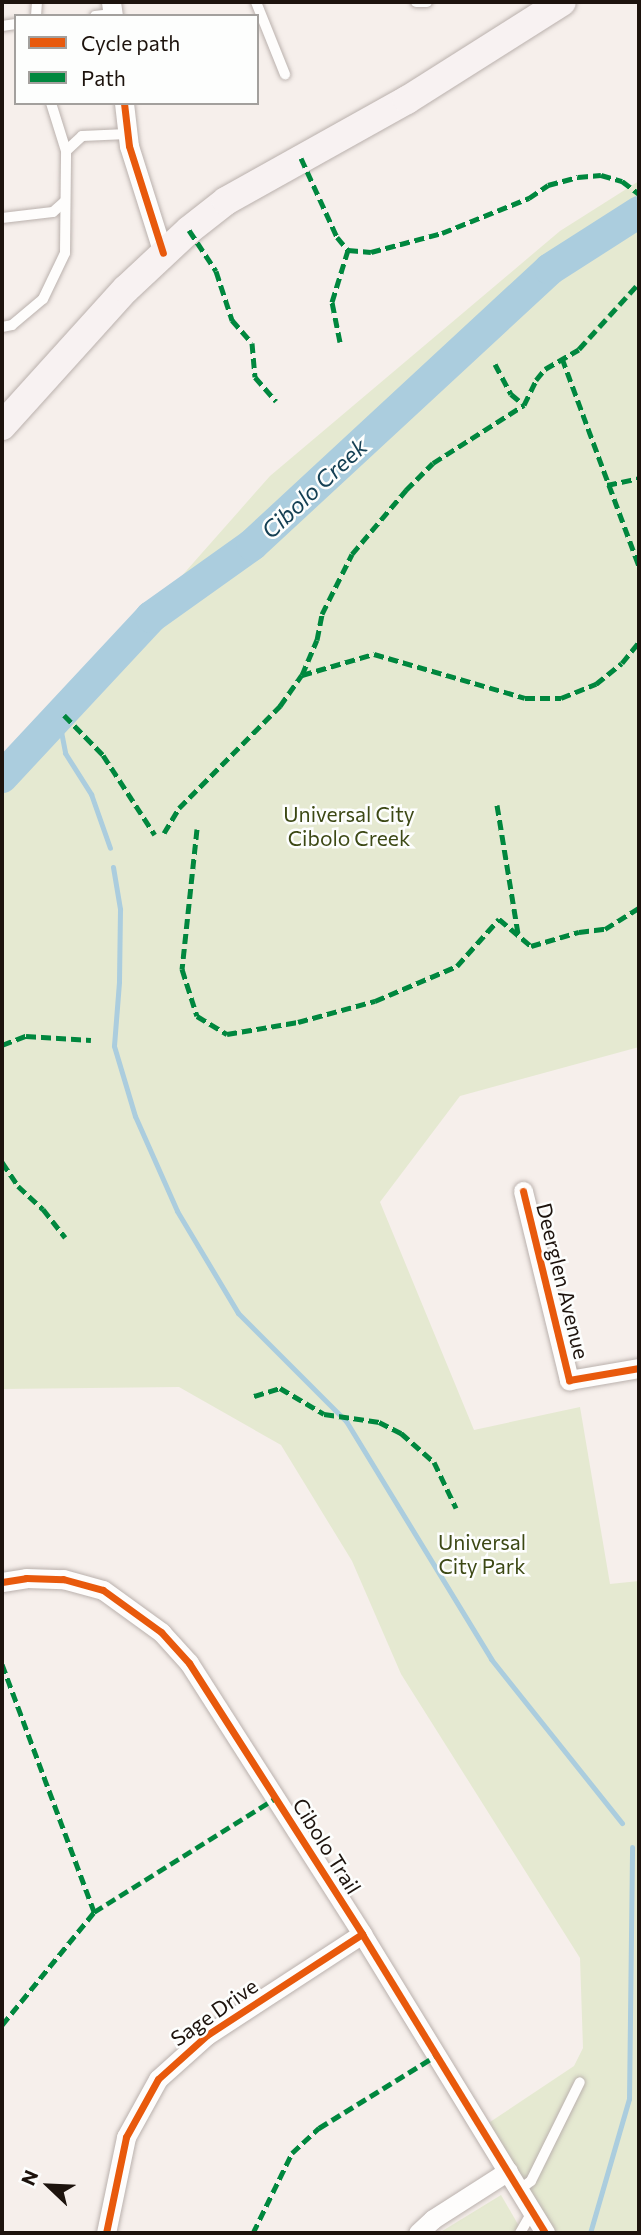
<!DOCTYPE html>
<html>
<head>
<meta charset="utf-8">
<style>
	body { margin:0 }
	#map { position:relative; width:641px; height:2235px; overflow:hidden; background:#f6efeb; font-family:Commissioner,sans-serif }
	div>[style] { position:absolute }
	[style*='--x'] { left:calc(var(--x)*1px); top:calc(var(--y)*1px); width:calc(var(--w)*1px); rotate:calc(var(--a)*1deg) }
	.green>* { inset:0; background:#e5e9d1 }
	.stream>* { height:5px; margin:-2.5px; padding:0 2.5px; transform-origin:2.5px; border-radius:2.5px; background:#abcdde }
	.river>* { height:32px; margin:-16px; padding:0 16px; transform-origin:16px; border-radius:16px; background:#abcdde }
	.roads { filter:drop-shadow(0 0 2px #bab1ad) drop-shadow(0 0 2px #bab1ad) }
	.lane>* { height:10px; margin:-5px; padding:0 5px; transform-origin:5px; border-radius:5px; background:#fefdfc }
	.street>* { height:19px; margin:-9.5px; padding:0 9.5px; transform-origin:9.5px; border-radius:9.5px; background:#fefdfc }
	.secondary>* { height:28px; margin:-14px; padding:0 14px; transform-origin:14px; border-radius:14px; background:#f8f2f2 }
	.quiet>* { height:5px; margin-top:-2.5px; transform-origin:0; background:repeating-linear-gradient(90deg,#00873e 0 10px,transparent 0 15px) }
	.cycleway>* { height:7px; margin:-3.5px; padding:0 3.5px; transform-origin:3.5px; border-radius:3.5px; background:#e8590c }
	span { translate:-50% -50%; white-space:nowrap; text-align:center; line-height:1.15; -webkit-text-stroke:5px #fdfefd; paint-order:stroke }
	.park-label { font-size:21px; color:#3c4814 }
	.street-label { font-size:21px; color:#1d130d }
	.water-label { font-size:23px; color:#154054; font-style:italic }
	.frame { position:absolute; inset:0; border:4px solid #1d130d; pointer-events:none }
	.legend { position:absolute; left:14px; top:14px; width:245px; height:91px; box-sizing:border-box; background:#fdfefd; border:2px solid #a3a09d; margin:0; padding:9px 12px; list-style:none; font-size:21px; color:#1d130d }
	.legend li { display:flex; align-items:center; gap:14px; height:35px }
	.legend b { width:35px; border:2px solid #a3a09d }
	.north { position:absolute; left:14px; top:2151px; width:70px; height:70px; -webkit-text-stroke:5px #fdfefd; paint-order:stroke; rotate:293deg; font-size:19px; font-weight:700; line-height:28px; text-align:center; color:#1d130d }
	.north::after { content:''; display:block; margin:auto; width:24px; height:32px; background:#1d130d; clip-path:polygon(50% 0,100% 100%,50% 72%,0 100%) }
</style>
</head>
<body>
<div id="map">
	<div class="green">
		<i style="clip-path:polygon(639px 181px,639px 1047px,460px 1096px,380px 1202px,474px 1430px,580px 1407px,610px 1584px,639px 1581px,639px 2233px,554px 2233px,487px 2124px,574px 2066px,583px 2048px,580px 1958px,401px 1674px,352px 1561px,281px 1445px,179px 1387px,2px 1389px,2px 763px,58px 716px,270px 476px,560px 231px)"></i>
		<i style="clip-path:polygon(501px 2195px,523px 2233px,439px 2233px)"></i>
	</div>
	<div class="stream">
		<i style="--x:58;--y:716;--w:38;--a:79"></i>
		<i style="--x:65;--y:753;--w:49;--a:57.6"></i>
		<i style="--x:91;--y:794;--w:57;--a:70.6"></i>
		<i style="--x:113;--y:867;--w:43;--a:80.5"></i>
		<i style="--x:120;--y:909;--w:73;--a:90.8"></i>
		<i style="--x:119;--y:982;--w:64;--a:94.5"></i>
		<i style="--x:114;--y:1046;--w:73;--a:73.3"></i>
		<i style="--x:135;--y:1116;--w:104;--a:66.1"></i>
		<i style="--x:177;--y:1211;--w:119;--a:59.1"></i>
		<i style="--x:238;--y:1313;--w:153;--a:45"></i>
		<i style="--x:346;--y:1421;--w:279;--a:58.6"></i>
		<i style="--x:491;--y:1659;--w:210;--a:51.4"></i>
		<i style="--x:590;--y:2233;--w:140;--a:-73.8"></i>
		<i style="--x:629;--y:2099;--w:252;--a:-89.3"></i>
	</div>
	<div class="river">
		<i style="--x:2;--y:777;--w:219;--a:-47"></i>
		<i style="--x:151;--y:617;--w:124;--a:-35.5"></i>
		<i style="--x:252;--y:545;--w:406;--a:-42.8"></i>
		<i style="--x:550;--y:269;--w:106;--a:-32.6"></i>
	</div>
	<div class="roads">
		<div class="lane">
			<i style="--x:256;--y:2;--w:78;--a:68.1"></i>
			<i style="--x:416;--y:2;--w:11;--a:0"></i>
			<i style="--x:36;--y:16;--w:14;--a:-86"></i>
			<i style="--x:95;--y:16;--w:17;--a:-7"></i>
			<i style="--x:2;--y:26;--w:14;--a:-8"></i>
			<i style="--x:51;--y:103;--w:50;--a:72.6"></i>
			<i style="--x:2;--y:218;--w:51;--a:-6.7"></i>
			<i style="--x:53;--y:212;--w:15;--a:-42"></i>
			<i style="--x:2;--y:327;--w:10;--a:-11"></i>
			<i style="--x:12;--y:325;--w:40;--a:-40"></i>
			<i style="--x:43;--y:299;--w:51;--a:-64.4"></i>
			<i style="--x:65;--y:253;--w:102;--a:-89.4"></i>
			<i style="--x:66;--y:151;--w:22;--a:-43"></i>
			<i style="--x:82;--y:136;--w:45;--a:-2.5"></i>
			<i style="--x:519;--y:2190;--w:15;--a:-37"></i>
			<i style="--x:531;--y:2181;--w:110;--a:-63.7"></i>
			<i style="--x:520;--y:2233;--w:24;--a:-60"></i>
		</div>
		<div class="street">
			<i style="--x:111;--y:2;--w:14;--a:82"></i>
			<i style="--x:124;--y:103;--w:43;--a:83.4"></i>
			<i style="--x:129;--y:146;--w:112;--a:72.4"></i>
			<i style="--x:523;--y:1191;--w:195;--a:76.3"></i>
			<i style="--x:569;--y:1380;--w:71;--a:-9.7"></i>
			<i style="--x:2;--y:1582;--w:24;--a:-9"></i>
			<i style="--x:26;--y:1578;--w:37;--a:2"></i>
			<i style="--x:63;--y:1579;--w:41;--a:15.4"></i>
			<i style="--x:103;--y:1590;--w:72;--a:35.9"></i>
			<i style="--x:161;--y:1632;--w:42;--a:47.9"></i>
			<i style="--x:189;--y:1663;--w:322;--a:57.4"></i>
			<i style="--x:362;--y:1934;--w:351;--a:58.5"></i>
			<i style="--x:106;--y:2233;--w:98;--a:-78.2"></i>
			<i style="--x:126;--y:2137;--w:66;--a:-61.1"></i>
			<i style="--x:158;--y:2079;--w:66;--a:-41.9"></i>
			<i style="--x:207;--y:2035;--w:185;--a:-33.1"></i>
			<i style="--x:418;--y:2233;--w:21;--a:-43"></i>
			<i style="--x:433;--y:2219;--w:89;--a:-32.6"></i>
		</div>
		<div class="secondary">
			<i style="--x:2;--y:426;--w:185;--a:-47.9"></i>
			<i style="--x:126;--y:289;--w:86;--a:-43.1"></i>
			<i style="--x:189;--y:230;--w:47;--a:-38.1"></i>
			<i style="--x:226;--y:201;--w:207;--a:-29.2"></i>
			<i style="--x:407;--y:100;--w:183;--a:-32.3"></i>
		</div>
	</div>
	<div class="quiet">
		<i style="--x:301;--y:158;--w:87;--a:65.5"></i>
		<i style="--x:337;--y:237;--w:17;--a:50"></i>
		<i style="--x:348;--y:250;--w:23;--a:5"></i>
		<i style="--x:371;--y:252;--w:73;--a:-15"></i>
		<i style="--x:442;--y:233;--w:94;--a:-21.9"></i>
		<i style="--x:529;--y:198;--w:23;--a:-34"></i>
		<i style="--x:548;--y:185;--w:31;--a:-15"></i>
		<i style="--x:578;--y:177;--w:23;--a:-5"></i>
		<i style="--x:601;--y:175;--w:22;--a:16"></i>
		<i style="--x:622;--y:181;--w:21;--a:37"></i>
		<i style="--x:189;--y:230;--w:49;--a:56.6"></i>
		<i style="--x:216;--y:271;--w:52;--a:71.9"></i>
		<i style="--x:232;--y:320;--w:30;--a:49"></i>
		<i style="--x:252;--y:343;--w:34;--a:85"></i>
		<i style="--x:255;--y:377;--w:32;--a:49"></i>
		<i style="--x:340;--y:342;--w:41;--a:-101.3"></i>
		<i style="--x:332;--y:302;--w:54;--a:-72.9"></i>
		<i style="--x:562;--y:358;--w:222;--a:69.7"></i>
		<i style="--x:495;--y:364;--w:34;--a:62"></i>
		<i style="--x:511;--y:394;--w:17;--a:40"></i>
		<i style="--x:607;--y:485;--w:33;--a:-12"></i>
		<i style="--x:302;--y:675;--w:75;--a:-16.3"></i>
		<i style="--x:374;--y:654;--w:157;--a:16.2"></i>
		<i style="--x:525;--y:698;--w:36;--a:0"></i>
		<i style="--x:561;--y:698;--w:38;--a:-22"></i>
		<i style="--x:596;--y:684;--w:33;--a:-39"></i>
		<i style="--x:622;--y:663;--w:27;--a:-51"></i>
		<i style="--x:64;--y:715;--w:56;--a:45.7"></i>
		<i style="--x:103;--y:755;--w:95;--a:57"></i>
		<i style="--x:497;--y:805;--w:130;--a:80.7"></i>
		<i style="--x:197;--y:829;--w:141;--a:96.1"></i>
		<i style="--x:182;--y:969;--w:49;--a:72.3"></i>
		<i style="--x:197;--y:1016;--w:35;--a:31"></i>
		<i style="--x:227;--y:1034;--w:72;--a:-9.6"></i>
		<i style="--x:298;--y:1022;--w:80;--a:-15.3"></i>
		<i style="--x:375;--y:1001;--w:89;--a:-23.1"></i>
		<i style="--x:457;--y:966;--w:63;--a:-48.2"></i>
		<i style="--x:499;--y:919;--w:42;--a:40.2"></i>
		<i style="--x:531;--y:946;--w:50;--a:-16.3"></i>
		<i style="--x:579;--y:932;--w:26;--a:-7"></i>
		<i style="--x:605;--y:929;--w:40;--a:-32"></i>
		<i style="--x:164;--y:833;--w:29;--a:-59"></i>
		<i style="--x:179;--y:808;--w:144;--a:-45.3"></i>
		<i style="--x:280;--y:706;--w:38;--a:-55"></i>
		<i style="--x:302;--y:675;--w:38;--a:-67"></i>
		<i style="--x:317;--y:640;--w:26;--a:-79"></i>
		<i style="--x:322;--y:614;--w:67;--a:-63.4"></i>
		<i style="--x:352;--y:554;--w:84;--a:-49.8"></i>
		<i style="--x:406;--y:490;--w:38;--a:-45"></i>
		<i style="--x:433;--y:463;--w:108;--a:-32.5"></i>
		<i style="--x:524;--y:405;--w:28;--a:-64"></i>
		<i style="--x:536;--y:380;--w:14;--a:-51"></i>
		<i style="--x:545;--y:369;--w:39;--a:-30"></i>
		<i style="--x:579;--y:349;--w:89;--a:-47.7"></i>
		<i style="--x:2;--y:1045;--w:26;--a:-21"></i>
		<i style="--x:26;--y:1036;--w:65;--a:3.5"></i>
		<i style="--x:2;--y:1162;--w:29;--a:56"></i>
		<i style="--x:18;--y:1186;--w:34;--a:43"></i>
		<i style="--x:43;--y:1209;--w:36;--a:52"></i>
		<i style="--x:254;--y:1396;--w:27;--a:-17"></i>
		<i style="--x:280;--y:1388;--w:51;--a:30.6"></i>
		<i style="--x:324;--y:1414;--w:56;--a:8.3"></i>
		<i style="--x:379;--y:1422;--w:25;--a:27"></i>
		<i style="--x:401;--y:1433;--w:44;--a:41.3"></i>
		<i style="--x:434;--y:1462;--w:51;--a:64.4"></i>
		<i style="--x:2;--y:1664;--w:265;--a:69.6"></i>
		<i style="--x:2;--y:2025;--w:146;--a:-50.8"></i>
		<i style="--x:94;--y:1912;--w:215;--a:-32.1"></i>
		<i style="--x:253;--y:2233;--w:89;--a:-64"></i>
		<i style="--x:292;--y:2153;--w:37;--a:-43"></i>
		<i style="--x:319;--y:2128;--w:139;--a:-31.7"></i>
	</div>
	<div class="cycleway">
		<i style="--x:124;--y:103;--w:43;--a:83.4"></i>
		<i style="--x:129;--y:146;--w:112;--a:72.4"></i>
		<i style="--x:523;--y:1191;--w:195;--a:76.3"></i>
		<i style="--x:569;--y:1380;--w:71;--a:-9.7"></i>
		<i style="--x:2;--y:1582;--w:24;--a:-9"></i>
		<i style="--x:26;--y:1578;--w:37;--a:2"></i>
		<i style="--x:63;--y:1579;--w:41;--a:15.4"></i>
		<i style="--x:103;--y:1590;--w:72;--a:35.9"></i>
		<i style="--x:161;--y:1632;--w:42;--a:47.9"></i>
		<i style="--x:189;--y:1663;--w:322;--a:57.4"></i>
		<i style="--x:362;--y:1934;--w:351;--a:58.5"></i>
		<i style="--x:106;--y:2233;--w:98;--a:-78.2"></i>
		<i style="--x:126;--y:2137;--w:66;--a:-61.1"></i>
		<i style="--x:158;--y:2079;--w:66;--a:-41.9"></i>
		<i style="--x:207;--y:2035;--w:185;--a:-33.1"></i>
	</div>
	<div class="park-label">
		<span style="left:349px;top:826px">Universal City<br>Cibolo Creek</span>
		<span style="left:482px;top:1554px">Universal<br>City Park</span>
	</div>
	<div class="street-label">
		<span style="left:563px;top:1281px;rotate:76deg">Deerglen Avenue</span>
		<span style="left:327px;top:1846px;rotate:58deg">Cibolo Trail</span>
		<span style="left:214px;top:2012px;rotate:-35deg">Sage Drive</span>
	</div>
	<div class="water-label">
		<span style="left:314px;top:488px;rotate:-43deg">Cibolo Creek</span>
	</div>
	<div class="frame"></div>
	<ul class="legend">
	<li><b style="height:9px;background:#e8590c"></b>Cycle path</li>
	<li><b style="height:9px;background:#00873e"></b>Path</li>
	</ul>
	<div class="north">N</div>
</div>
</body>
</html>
